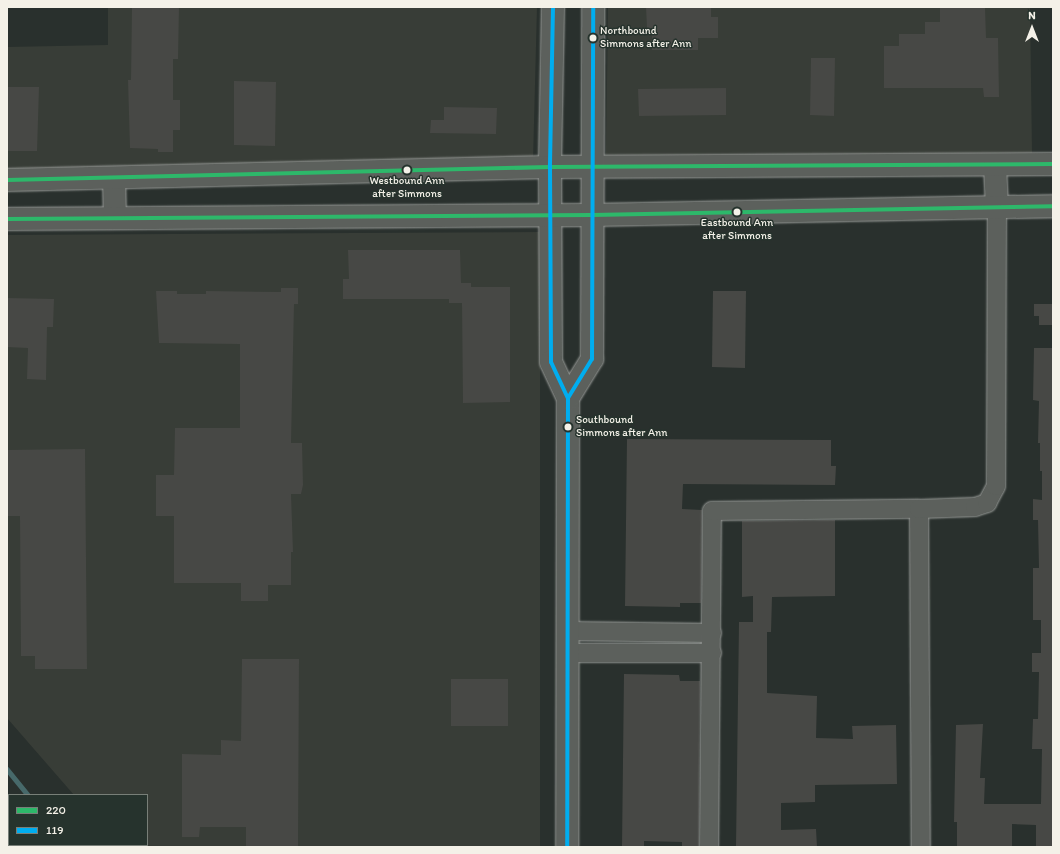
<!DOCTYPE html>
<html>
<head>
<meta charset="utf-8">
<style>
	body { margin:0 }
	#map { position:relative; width:1060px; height:854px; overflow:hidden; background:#29302d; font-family:Itim,sans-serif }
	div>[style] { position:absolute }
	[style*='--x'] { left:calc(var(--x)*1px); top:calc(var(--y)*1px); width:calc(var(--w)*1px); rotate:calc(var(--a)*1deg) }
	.built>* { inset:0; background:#383d37 }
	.stream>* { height:4.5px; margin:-2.25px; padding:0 2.25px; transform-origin:2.25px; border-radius:2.25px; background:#47696a }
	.building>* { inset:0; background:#474845 }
	.roads { filter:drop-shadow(0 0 1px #969996) drop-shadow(0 0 1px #969996) }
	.minor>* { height:18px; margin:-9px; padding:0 9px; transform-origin:9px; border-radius:9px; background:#5c605c }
	.primary>* { height:22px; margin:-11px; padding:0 11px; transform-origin:11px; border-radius:11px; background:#5c605c }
	.bus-1>* { height:4px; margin:-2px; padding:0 2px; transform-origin:2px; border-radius:2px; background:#2db86a }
	.bus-2>* { height:4px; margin:-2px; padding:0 2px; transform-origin:2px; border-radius:2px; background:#00adef }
	.dots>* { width:11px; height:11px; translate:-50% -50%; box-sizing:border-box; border:2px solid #26332d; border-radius:50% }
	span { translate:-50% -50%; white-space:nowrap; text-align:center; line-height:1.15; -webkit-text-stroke:3px #26332d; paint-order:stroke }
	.bus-label { font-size:11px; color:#f4f1e8 }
	.left { translate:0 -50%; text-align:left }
	.frame { position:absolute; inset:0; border:8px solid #f4f1e8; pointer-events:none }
	.legend { position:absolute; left:8px; top:794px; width:140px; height:52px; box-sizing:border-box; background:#26332d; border:1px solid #787f78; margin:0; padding:5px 7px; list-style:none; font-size:12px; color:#f4f1e8 }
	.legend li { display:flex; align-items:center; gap:8px; height:20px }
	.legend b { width:20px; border:1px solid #787f78 }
	.north { position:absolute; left:1012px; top:8px; width:40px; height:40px; -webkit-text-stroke:3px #26332d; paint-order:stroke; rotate:0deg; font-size:11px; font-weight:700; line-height:16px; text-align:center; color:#f4f1e8 }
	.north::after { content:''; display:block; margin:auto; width:14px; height:18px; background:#f4f1e8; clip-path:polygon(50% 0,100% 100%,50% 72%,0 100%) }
</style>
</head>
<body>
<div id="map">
	<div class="built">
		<i style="clip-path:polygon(108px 7px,537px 7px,533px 161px,7px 169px,7px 47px,108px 45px)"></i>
		<i style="clip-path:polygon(608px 7px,1030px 7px,1032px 153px,606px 157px)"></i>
		<i style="clip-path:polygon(540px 232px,540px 847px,129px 847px,126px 845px,147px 845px,147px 795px,74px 795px,7px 718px,7px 235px)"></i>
	</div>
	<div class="stream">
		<i style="--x:7;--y:769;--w:33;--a:51"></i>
		<i style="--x:69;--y:845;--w:3;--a:45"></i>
	</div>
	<div class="building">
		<i style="clip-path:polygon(132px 7px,179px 7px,178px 59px,173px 59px,173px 100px,180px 100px,180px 130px,173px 130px,173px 152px,158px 152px,158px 149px,130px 148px,128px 80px,131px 80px)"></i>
		<i style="clip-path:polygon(646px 7px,711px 7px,711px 17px,718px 17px,718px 38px,698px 38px,698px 50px,652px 50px,652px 28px,647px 28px)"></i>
		<i style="clip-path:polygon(940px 7px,985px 7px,986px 38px,998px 38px,999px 97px,984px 97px,983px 88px,884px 88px,884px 46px,899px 46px,899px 34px,925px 34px,925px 22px,940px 22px)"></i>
		<i style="clip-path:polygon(811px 58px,835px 58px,834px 116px,810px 115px)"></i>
		<i style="clip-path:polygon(234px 81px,276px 82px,275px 146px,234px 145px)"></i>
		<i style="clip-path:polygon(7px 87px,39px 87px,37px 151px,7px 151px)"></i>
		<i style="clip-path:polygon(726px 88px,726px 115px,639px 116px,638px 89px)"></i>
		<i style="clip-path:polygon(444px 107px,497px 108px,496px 134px,430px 133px,431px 120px,444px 120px)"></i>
		<i style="clip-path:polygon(348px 250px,460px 250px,461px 283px,471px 283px,471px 287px,510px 287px,510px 402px,463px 403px,462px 303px,449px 303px,449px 299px,343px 299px,343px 279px,349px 279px)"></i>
		<i style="clip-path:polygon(281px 288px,298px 288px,298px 304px,294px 304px,291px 443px,302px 443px,303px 485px,301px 494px,291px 494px,293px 552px,291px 552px,291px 585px,268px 585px,268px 601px,241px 601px,241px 583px,174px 583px,174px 516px,156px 516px,156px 475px,174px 475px,175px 428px,240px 428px,240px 344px,159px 343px,156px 291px,177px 291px,177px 294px,206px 294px,206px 291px,281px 292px)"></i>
		<i style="clip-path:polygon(713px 291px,746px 291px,745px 368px,712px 367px)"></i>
		<i style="clip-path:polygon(7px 298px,54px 299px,53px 327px,47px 327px,46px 380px,27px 379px,28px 348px,7px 347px)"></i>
		<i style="clip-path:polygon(1034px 304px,1053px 304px,1053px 325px,1039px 325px,1039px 316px,1034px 316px)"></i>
		<i style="clip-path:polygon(1034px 348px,1053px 348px,1053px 847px,1036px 847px,1036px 825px,1012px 824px,1012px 847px,957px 847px,957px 822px,954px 822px,956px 725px,983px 724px,980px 778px,985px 778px,984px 804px,1041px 804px,1042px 749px,1032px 749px,1033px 719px,1038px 719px,1039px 672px,1032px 672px,1032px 653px,1041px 653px,1041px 620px,1033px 620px,1033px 568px,1039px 568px,1038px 520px,1033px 520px,1033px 499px,1042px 500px,1042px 471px,1040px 471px,1040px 443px,1038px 443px,1039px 401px,1033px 400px)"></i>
		<i style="clip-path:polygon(627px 439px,831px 440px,831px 466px,836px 466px,835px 485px,683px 484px,682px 509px,702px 510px,701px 603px,680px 603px,680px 607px,625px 606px)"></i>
		<i style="clip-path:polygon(85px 449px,87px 669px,35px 669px,35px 656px,21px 656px,20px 516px,7px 516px,7px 450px)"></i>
		<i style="clip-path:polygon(835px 520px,835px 596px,772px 597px,771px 632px,767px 632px,767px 693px,817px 696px,816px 738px,853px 739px,852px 726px,896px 725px,897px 784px,815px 785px,815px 802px,781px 803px,781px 830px,816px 829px,817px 847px,736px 847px,739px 622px,753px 622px,753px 596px,742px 597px,742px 521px)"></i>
		<i style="clip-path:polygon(242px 659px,299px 659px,298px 847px,246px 847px,246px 827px,200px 827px,199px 837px,182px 837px,182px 754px,221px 755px,221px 740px,241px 741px)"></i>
		<i style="clip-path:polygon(624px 674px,679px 675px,680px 681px,700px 681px,699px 847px,682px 847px,682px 842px,644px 841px,644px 847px,622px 847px)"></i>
		<i style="clip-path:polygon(451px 679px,508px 679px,508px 726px,451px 726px)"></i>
	</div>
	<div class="roads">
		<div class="minor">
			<i style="--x:919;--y:509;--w:338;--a:89.7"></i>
			<i style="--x:567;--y:631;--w:145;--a:0.8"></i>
			<i style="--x:568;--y:653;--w:144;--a:0"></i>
			<i style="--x:709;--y:847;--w:336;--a:-89.5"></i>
			<i style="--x:712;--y:511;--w:207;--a:-0.6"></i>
			<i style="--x:919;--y:509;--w:56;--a:-2"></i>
			<i style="--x:975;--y:507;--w:13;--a:-18"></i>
			<i style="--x:987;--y:503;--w:19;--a:-62"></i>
			<i style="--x:996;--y:486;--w:279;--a:-89.8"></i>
		</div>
		<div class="primary">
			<i style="--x:553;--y:7;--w:160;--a:91.1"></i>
			<i style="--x:550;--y:167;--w:195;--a:89.7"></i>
			<i style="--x:551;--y:362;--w:40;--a:65"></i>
			<i style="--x:568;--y:398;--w:449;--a:90.1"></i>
			<i style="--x:995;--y:165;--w:42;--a:87.3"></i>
			<i style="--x:114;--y:178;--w:40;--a:88.6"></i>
			<i style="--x:7;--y:180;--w:543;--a:-1.37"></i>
			<i style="--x:550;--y:167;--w:503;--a:-0.34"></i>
			<i style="--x:7;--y:219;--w:585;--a:-0.39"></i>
			<i style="--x:592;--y:215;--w:461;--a:-1.1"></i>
			<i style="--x:568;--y:398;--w:46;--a:-58.4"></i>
			<i style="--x:592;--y:359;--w:352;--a:-89.8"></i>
		</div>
	</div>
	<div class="bus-1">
		<i style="--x:7;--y:180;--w:543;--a:-1.37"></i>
		<i style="--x:550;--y:167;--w:503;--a:-0.34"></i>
		<i style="--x:7;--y:219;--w:585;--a:-0.39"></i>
		<i style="--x:592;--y:215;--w:461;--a:-1.1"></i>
	</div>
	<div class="bus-2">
		<i style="--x:553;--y:7;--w:160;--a:91.1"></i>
		<i style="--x:550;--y:167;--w:195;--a:89.7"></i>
		<i style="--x:551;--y:362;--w:40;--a:65"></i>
		<i style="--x:568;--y:398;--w:449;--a:90.1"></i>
		<i style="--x:568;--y:398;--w:46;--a:-58.4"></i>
		<i style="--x:592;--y:359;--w:352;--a:-89.8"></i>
	</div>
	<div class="dots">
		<i style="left:593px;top:38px;background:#f4f1e8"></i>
		<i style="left:407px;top:170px;background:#f4f1e8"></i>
		<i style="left:737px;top:212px;background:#f4f1e8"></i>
		<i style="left:568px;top:427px;background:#f4f1e8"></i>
	</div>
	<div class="bus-label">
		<span class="left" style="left:600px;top:38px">Northbound<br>Simmons after Ann</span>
		<span style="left:407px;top:188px">Westbound Ann<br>after Simmons</span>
		<span style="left:737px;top:230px">Eastbound Ann<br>after Simmons</span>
		<span class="left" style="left:576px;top:427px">Southbound<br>Simmons after Ann</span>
	</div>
	<div class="frame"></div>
	<ul class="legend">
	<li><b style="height:5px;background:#2db86a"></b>220</li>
	<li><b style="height:5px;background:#00adef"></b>119</li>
	</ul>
	<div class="north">N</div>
</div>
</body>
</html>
